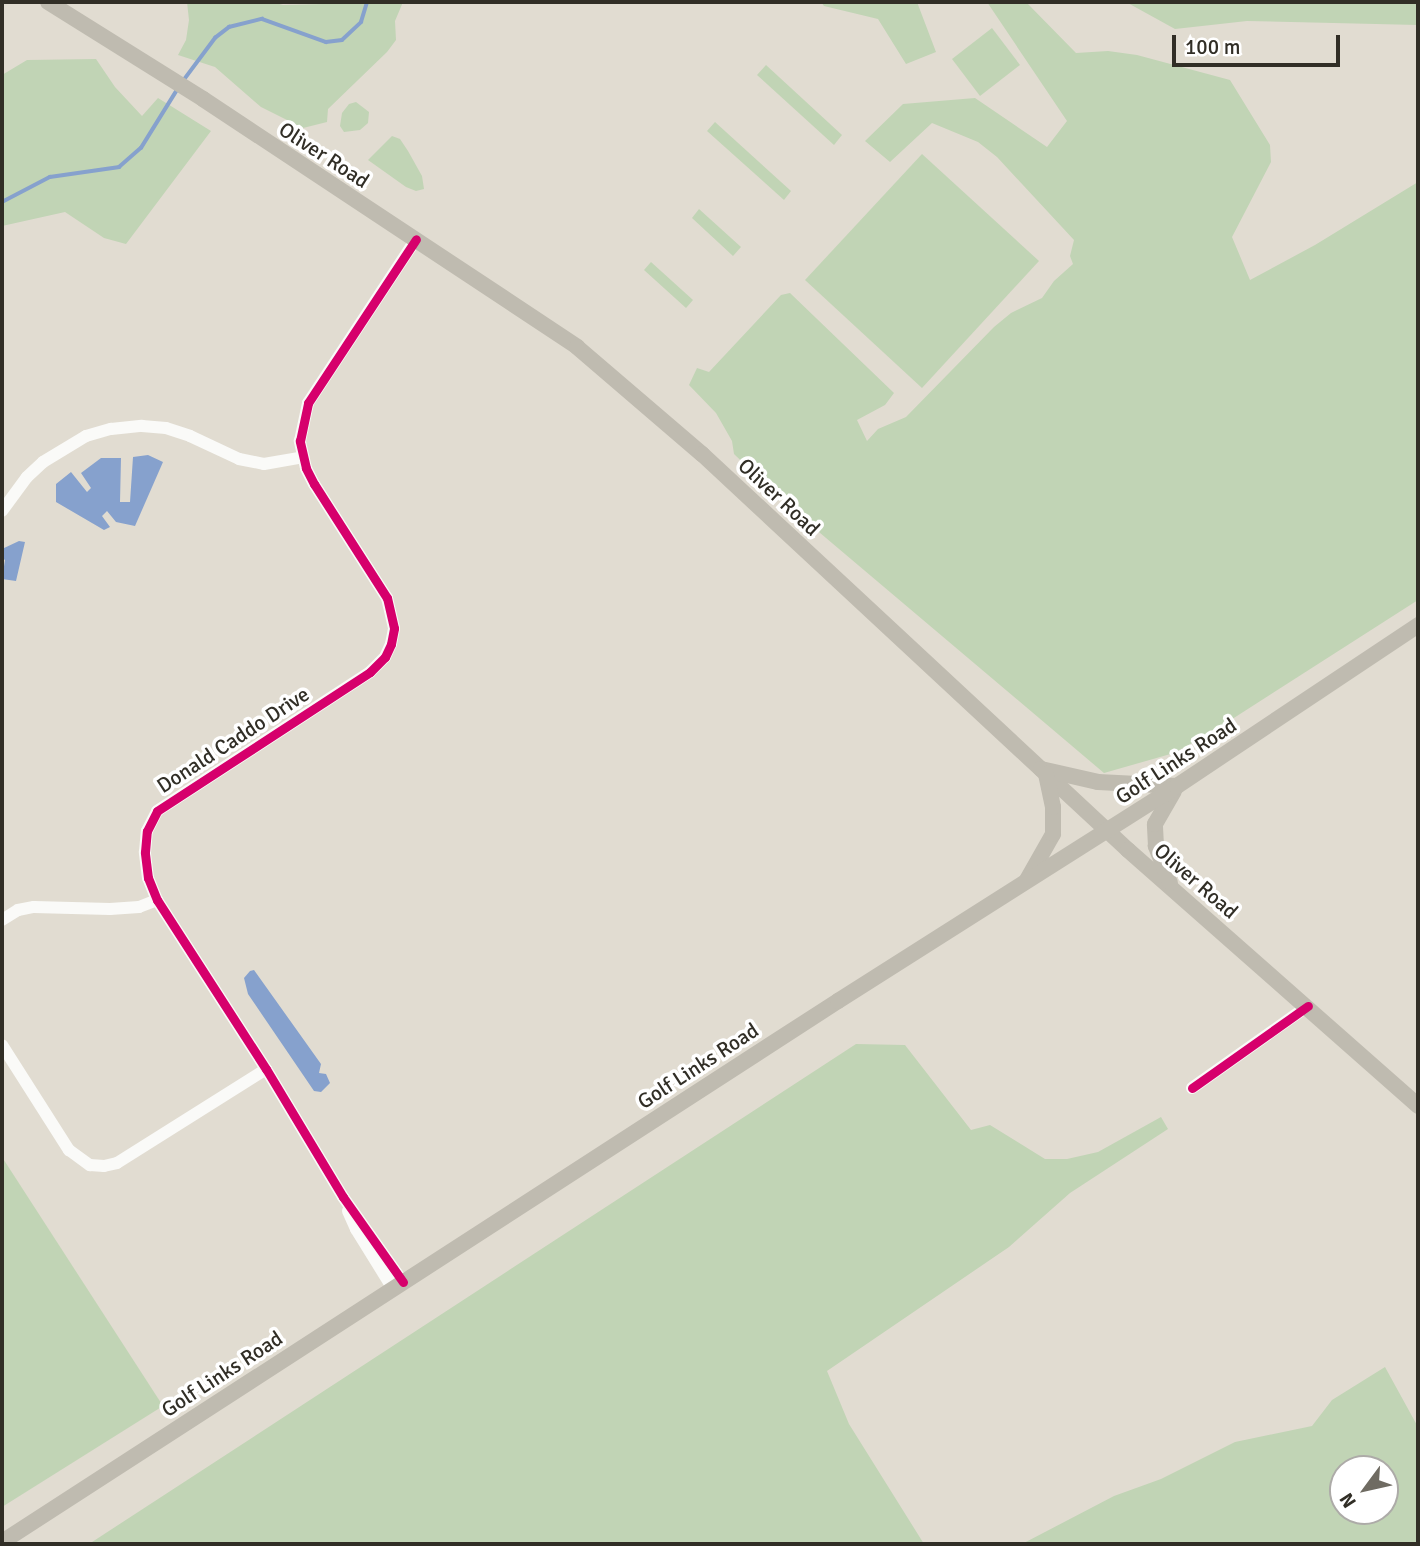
<!DOCTYPE html>
<html>
<head>
<meta charset="utf-8">
<style>
	body { margin:0 }
	#map { position:relative; width:1420px; height:1546px; overflow:hidden; background:#e1dcd1; font-family:Signika,sans-serif }
	div>[style] { position:absolute }
	[style*='--x'] { left:calc(var(--x)*1px); top:calc(var(--y)*1px); width:calc(var(--w)*1px); rotate:calc(var(--a)*1deg) }
	.green>* { inset:0; background:#c1d4b5 }
	.water>* { inset:0; background:#86a1cd }
	.stream>* { height:3.5px; margin:-1.75px; padding:0 1.75px; transform-origin:1.75px; border-radius:1.75px; background:#86a1cd }
	.minor>* { height:12px; margin:-6px; padding:0 6px; transform-origin:6px; border-radius:6px; background:#fafaf8 }
	.major>* { height:16px; margin:-8px; padding:0 8px; transform-origin:8px; border-radius:8px; background:#bfbbb0 }
	.cycleway>* { height:9px; margin:-4.5px; padding:0 4.5px; transform-origin:4.5px; border-radius:4.5px; background:#d6006c }
	span { translate:-50% -50%; white-space:nowrap; text-align:center; line-height:1.15; -webkit-text-stroke:7px #fff; paint-order:stroke }
	.street-label { font-size:21px; color:#312e26 }
	.frame { position:absolute; inset:0; border:4px solid #312e26; pointer-events:none }
	.north { position:absolute; left:1329px; top:1455px; width:70px; height:70px; box-sizing:border-box; background:#fff; border:2px solid #adaba8; border-radius:50%; rotate:237deg; font-size:19px; font-weight:700; line-height:28px; text-align:center; color:#312e26 }
	.north::after { content:''; display:block; margin:auto; width:24px; height:32px; background:#6f6b62; clip-path:polygon(50% 0,100% 100%,50% 72%,0 100%) }
	.scale { position:absolute; left:1172px; top:35px; width:168px; height:32px; box-sizing:border-box; border:4px solid #312e26; border-top:0; padding-left:9px; font-size:21px; line-height:24px; white-space:nowrap; color:#312e26; -webkit-text-stroke:5px #fff; paint-order:stroke }
</style>
</head>
<body>
<div id="map">
	<div class="green">
		<i style="clip-path:polygon(187px 2px,272px 2px,283px 5px,403px 2px,395px 21px,396px 40px,387px 52px,328px 109px,327px 122px,303px 128px,261px 107px,215px 67px,178px 55px,186px 40px,189px 20px)"></i>
		<i style="clip-path:polygon(821px 2px,917px 2px,936px 52px,906px 64px,878px 19px,824px 6px)"></i>
		<i style="clip-path:polygon(987px 2px,1026px 2px,1076px 53px,1108px 51px,1137px 55px,1230px 80px,1270px 145px,1271px 162px,1232px 237px,1250px 280px,1315px 245px,1418px 182px,1418px 600px,1212px 732px,1174px 753px,1104px 773px,787px 505px,734px 454px,732px 441px,716px 413px,689px 385px,697px 368px,709px 372px,781px 295px,790px 293px,894px 393px,885px 405px,857px 420px,867px 441px,878px 429px,906px 417px,994px 327px,1011px 313px,1042px 298px,1054px 281px,1073px 264px,1070px 256px,1074px 240px,997px 157px,978px 142px,932px 123px,890px 162px,865px 141px,903px 104px,975px 98px,1047px 147px,1067px 121px)"></i>
		<i style="clip-path:polygon(1126px 2px,1418px 2px,1418px 25px,1247px 21px,1175px 29px)"></i>
		<i style="clip-path:polygon(992px 28px,1020px 65px,980px 96px,952px 59px)"></i>
		<i style="clip-path:polygon(96px 59px,115px 87px,142px 116px,158px 98px,211px 131px,126px 244px,104px 238px,65px 212px,2px 226px,2px 75px,27px 60px)"></i>
		<i style="clip-path:polygon(766px 65px,842px 135px,834px 145px,757px 75px)"></i>
		<i style="clip-path:polygon(356px 102px,369px 112px,368px 123px,360px 130px,344px 132px,340px 126px,342px 113px,349px 104px)"></i>
		<i style="clip-path:polygon(715px 122px,791px 191px,784px 200px,707px 131px)"></i>
		<i style="clip-path:polygon(392px 136px,400px 139px,408px 151px,422px 176px,424px 189px,416px 191px,406px 187px,368px 160px)"></i>
		<i style="clip-path:polygon(922px 154px,1039px 261px,922px 388px,805px 280px)"></i>
		<i style="clip-path:polygon(699px 209px,741px 247px,733px 256px,692px 218px)"></i>
		<i style="clip-path:polygon(651px 262px,693px 300px,686px 308px,644px 270px)"></i>
		<i style="clip-path:polygon(856px 1044px,905px 1045px,971px 1130px,990px 1125px,1045px 1159px,1067px 1159px,1098px 1152px,1161px 1117px,1168px 1129px,1070px 1193px,1009px 1247px,827px 1371px,849px 1424px,924px 1544px,89px 1544px)"></i>
		<i style="clip-path:polygon(2px 1157px,163px 1406px,2px 1507px)"></i>
		<i style="clip-path:polygon(evenodd,1385px 1367px,1418px 1427px,1418px 1544px,1022px 1544px,1114px 1496px,1161px 1479px,1235px 1442px,1312px 1426px,1332px 1400px,1385px 1367px,1343px 1469px,1385px 1469px,1385px 1511px,1343px 1511px,1343px 1469px)"></i>
	</div>
	<div class="water">
		<i style="clip-path:polygon(148px 455px,163px 462px,135px 526px,116px 522px,107px 511px,102px 516px,110px 527px,104px 530px,56px 502px,56px 484px,71px 472px,87px 492px,91px 488px,81px 473px,101px 458px,121px 458px,120px 502px,130px 502px,133px 457px)"></i>
		<i style="clip-path:polygon(19px 541px,25px 542px,16px 581px,2px 579px,5px 560px,2px 558px,2px 549px)"></i>
		<i style="clip-path:polygon(254px 970px,321px 1064px,319px 1073px,326px 1074px,330px 1083px,321px 1092px,314px 1091px,248px 994px,244px 978px,250px 971px)"></i>
	</div>
	<div class="stream">
		<i style="--x:183;--y:81;--w:54;--a:-53.3"></i>
		<i style="--x:215;--y:38;--w:18;--a:-38"></i>
		<i style="--x:229;--y:27;--w:34;--a:-14"></i>
		<i style="--x:262;--y:19;--w:68;--a:19.8"></i>
		<i style="--x:326;--y:42;--w:16;--a:-7"></i>
		<i style="--x:342;--y:40;--w:26;--a:-43"></i>
		<i style="--x:361;--y:22;--w:21;--a:-73"></i>
		<i style="--x:2;--y:202;--w:54;--a:-27.5"></i>
		<i style="--x:50;--y:177;--w:70;--a:-8.2"></i>
		<i style="--x:119;--y:167;--w:29;--a:-41"></i>
		<i style="--x:141;--y:148;--w:68;--a:-58.2"></i>
	</div>
	<div class="minor">
		<i style="--x:2;--y:511;--w:42;--a:-53.7"></i>
		<i style="--x:27;--y:477;--w:22;--a:-43"></i>
		<i style="--x:43;--y:462;--w:50;--a:-31.2"></i>
		<i style="--x:86;--y:436;--w:26;--a:-16"></i>
		<i style="--x:111;--y:429;--w:31;--a:-6"></i>
		<i style="--x:142;--y:426;--w:24;--a:5"></i>
		<i style="--x:166;--y:428;--w:25;--a:18"></i>
		<i style="--x:190;--y:436;--w:54;--a:25.1"></i>
		<i style="--x:239;--y:459;--w:25;--a:11"></i>
		<i style="--x:264;--y:464;--w:40;--a:-10"></i>
		<i style="--x:2;--y:920;--w:19;--a:-32"></i>
		<i style="--x:18;--y:910;--w:16;--a:-11"></i>
		<i style="--x:34;--y:907;--w:76;--a:1.5"></i>
		<i style="--x:110;--y:909;--w:29;--a:-4"></i>
		<i style="--x:139;--y:907;--w:19;--a:-21"></i>
		<i style="--x:2;--y:1045;--w:125;--a:57.5"></i>
		<i style="--x:69;--y:1150;--w:26;--a:36"></i>
		<i style="--x:90;--y:1165;--w:14;--a:4"></i>
		<i style="--x:104;--y:1166;--w:13;--a:-13"></i>
		<i style="--x:117;--y:1163;--w:176;--a:-32.2"></i>
		<i style="--x:1192;--y:1088;--w:142;--a:-35.3"></i>
		<i style="--x:348;--y:1211;--w:20;--a:66"></i>
		<i style="--x:356;--y:1229;--w:70;--a:58.3"></i>
		<i style="--x:403;--y:1282;--w:104;--a:-125.2"></i>
		<i style="--x:343;--y:1197;--w:149;--a:-121"></i>
		<i style="--x:266;--y:1069;--w:201;--a:-122.8"></i>
		<i style="--x:157;--y:900;--w:24;--a:-112"></i>
		<i style="--x:148;--y:878;--w:26;--a:-97"></i>
		<i style="--x:145;--y:852;--w:21;--a:-85"></i>
		<i style="--x:147;--y:831;--w:22;--a:-63"></i>
		<i style="--x:157;--y:811;--w:254;--a:-33.1"></i>
		<i style="--x:370;--y:672;--w:21;--a:-45"></i>
		<i style="--x:385;--y:657;--w:14;--a:-65"></i>
		<i style="--x:391;--y:644;--w:16;--a:-79"></i>
		<i style="--x:394;--y:628;--w:31;--a:-103"></i>
		<i style="--x:387;--y:598;--w:135;--a:-122.6"></i>
		<i style="--x:314;--y:484;--w:18;--a:-117"></i>
		<i style="--x:306;--y:468;--w:28;--a:-103"></i>
		<i style="--x:300;--y:441;--w:39;--a:-78"></i>
		<i style="--x:308;--y:403;--w:196;--a:-56.6"></i>
	</div>
	<div class="major">
		<i style="--x:48;--y:2;--w:183;--a:32"></i>
		<i style="--x:203;--y:99;--w:449;--a:33.5"></i>
		<i style="--x:577;--y:347;--w:165;--a:40.6"></i>
		<i style="--x:702;--y:454;--w:582;--a:42.91"></i>
		<i style="--x:1128;--y:850;--w:387;--a:41.4"></i>
		<i style="--x:1041;--y:769;--w:58;--a:12.8"></i>
		<i style="--x:1098;--y:782;--w:79;--a:2.9"></i>
		<i style="--x:1027;--y:880;--w:53;--a:-60.5"></i>
		<i style="--x:1053;--y:834;--w:27;--a:-90"></i>
		<i style="--x:1053;--y:807;--w:34;--a:-102"></i>
		<i style="--x:1170;--y:883;--w:40;--a:-111"></i>
		<i style="--x:1156;--y:846;--w:22;--a:-93"></i>
		<i style="--x:1155;--y:824;--w:38;--a:-60"></i>
		<i style="--x:2;--y:1542;--w:996;--a:-32.91"></i>
		<i style="--x:838;--y:1001;--w:401;--a:-32.4"></i>
		<i style="--x:1177;--y:786;--w:290;--a:-33.7"></i>
	</div>
	<div class="cycleway">
		<i style="--x:1192;--y:1088;--w:142;--a:-35.3"></i>
		<i style="--x:403;--y:1282;--w:104;--a:-125.2"></i>
		<i style="--x:343;--y:1197;--w:149;--a:-121"></i>
		<i style="--x:266;--y:1069;--w:201;--a:-122.8"></i>
		<i style="--x:157;--y:900;--w:24;--a:-112"></i>
		<i style="--x:148;--y:878;--w:26;--a:-97"></i>
		<i style="--x:145;--y:852;--w:21;--a:-85"></i>
		<i style="--x:147;--y:831;--w:22;--a:-63"></i>
		<i style="--x:157;--y:811;--w:254;--a:-33.1"></i>
		<i style="--x:370;--y:672;--w:21;--a:-45"></i>
		<i style="--x:385;--y:657;--w:14;--a:-65"></i>
		<i style="--x:391;--y:644;--w:16;--a:-79"></i>
		<i style="--x:394;--y:628;--w:31;--a:-103"></i>
		<i style="--x:387;--y:598;--w:135;--a:-122.6"></i>
		<i style="--x:314;--y:484;--w:18;--a:-117"></i>
		<i style="--x:306;--y:468;--w:28;--a:-103"></i>
		<i style="--x:300;--y:441;--w:39;--a:-78"></i>
		<i style="--x:308;--y:403;--w:196;--a:-56.6"></i>
	</div>
	<div class="street-label">
		<span style="left:324px;top:155px;rotate:33deg">Oliver Road</span>
		<span style="left:779px;top:497px;rotate:43deg">Oliver Road</span>
		<span style="left:233px;top:740px;rotate:-33deg">Donald Caddo Drive</span>
		<span style="left:1176px;top:761px;rotate:-33deg">Golf Links Road</span>
		<span style="left:1196px;top:881px;rotate:41deg">Oliver Road</span>
		<span style="left:698px;top:1066px;rotate:-33deg">Golf Links Road</span>
		<span style="left:222px;top:1374px;rotate:-33deg">Golf Links Road</span>
	</div>
	<div class="frame"></div>
	<div class="north">N</div>
	<div class="scale">100 m</div>
</div>
</body>
</html>
